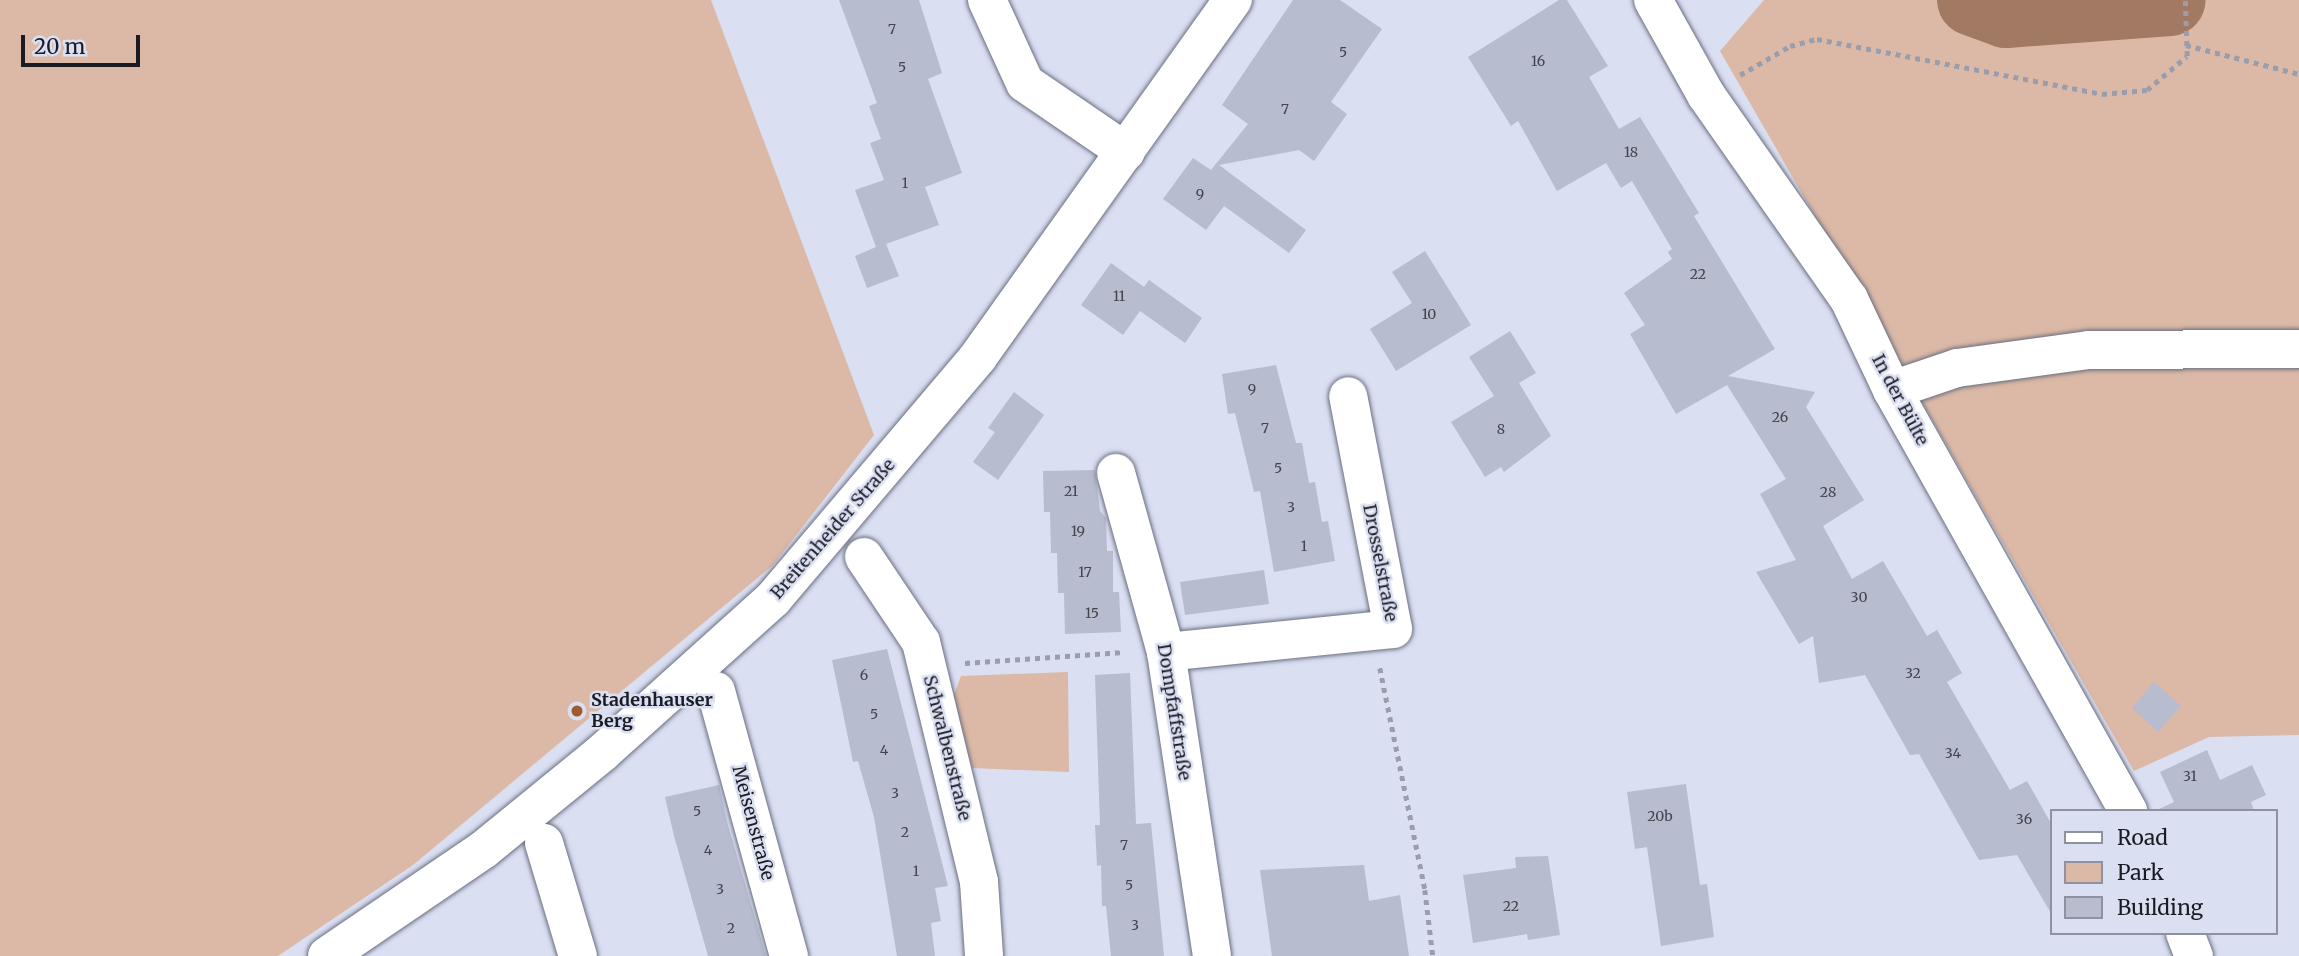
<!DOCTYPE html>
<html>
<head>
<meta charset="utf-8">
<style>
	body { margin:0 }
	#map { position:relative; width:2299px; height:956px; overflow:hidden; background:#dadff2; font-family:Merriweather,serif }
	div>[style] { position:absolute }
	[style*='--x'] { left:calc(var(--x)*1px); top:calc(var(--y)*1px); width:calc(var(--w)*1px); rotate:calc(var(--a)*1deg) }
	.green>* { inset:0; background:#dcb9a6 }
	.river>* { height:72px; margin:-36px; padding:0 36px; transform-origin:36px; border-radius:36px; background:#a27962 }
	.building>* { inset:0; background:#b7bccf }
	.path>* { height:4.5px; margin-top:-2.25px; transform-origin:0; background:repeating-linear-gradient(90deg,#9a9dac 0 5px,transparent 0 10px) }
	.roads { filter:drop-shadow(0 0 2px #6a6e80) drop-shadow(0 0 2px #6a6e80) }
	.minor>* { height:38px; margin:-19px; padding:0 19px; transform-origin:19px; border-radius:19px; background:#fff }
	.dots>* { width:19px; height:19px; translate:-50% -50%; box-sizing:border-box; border:4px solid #dadff2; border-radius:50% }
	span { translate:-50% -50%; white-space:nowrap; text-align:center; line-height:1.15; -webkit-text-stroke:5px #dadff2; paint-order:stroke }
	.number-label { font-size:14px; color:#42444e }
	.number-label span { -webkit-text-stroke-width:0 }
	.street-label { font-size:18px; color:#1b1c23 }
	.poi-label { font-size:18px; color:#1b1c23; font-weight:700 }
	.left { translate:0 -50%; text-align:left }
	.legend { position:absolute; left:2050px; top:809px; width:228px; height:126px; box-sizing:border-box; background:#dadff2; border:2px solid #8e919f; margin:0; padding:9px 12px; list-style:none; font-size:21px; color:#1b1c23 }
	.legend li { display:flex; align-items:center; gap:14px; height:35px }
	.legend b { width:35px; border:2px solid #8e919f }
	.scale { position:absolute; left:21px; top:35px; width:119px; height:32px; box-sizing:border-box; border:4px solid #1b1c23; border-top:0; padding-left:9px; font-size:21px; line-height:24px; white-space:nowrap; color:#1b1c23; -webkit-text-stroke:5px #dadff2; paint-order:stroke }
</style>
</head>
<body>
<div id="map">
	<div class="green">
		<i style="clip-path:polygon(0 0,711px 0,874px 435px,773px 565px,413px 865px,278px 956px,0 956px)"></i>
		<i style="clip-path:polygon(1764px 0,2299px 0,2299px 735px,2209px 737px,2134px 771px,1720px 51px)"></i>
		<i style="clip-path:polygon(1068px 672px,1069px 772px,972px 768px,953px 698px,961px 676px)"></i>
	</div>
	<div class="river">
		<i style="--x:1973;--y:0;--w:35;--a:20"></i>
		<i style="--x:2006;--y:12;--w:164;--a:-4.2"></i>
	</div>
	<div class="building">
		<i style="clip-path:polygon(839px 0,919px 0,942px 73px,928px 79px,962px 173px,925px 187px,939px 225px,886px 244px,899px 276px,867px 288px,855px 256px,876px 247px,855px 190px,884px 180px,870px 143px,881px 139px,869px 106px,877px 103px)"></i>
		<i style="clip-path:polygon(1293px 0,1340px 0,1382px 29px,1331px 102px,1347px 114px,1314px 161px,1299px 150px,1219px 165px,1306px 230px,1289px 253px,1224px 206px,1206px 230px,1163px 199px,1193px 158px,1211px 170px,1248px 124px,1222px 105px)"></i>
		<i style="clip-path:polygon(1559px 0,1567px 0,1608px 66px,1589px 77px,1619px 129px,1640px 117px,1699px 213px,1694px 216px,1775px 349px,1728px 376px,1815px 392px,1806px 407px,1864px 500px,1823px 526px,1852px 579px,1883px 561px,1927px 636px,1937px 630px,1962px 673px,1947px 682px,2010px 790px,2027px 781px,2052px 825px,2052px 915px,2017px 855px,1979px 860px,1919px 754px,1910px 755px,1865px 675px,1819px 683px,1813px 636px,1799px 644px,1756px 572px,1796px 560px,1760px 494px,1786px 479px,1727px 385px,1676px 414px,1630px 334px,1645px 325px,1624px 293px,1672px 259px,1668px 252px,1672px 249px,1632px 181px,1621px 188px,1606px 163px,1557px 191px,1518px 121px,1511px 126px,1468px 57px)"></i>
		<i style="clip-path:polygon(1425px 251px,1471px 325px,1396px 371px,1370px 329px,1412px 303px,1392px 272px)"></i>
		<i style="clip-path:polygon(1111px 263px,1144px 287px,1149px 280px,1202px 318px,1185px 343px,1140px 311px,1123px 335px,1081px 305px)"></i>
		<i style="clip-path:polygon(1510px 331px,1536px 373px,1519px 383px,1551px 436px,1504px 472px,1501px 467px,1485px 477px,1451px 422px,1494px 396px,1469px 357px)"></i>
		<i style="clip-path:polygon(1276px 365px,1296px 443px,1302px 443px,1309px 483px,1315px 482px,1322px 522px,1328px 521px,1335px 561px,1274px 572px,1260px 491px,1254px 492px,1235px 413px,1228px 414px,1222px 374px)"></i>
		<i style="clip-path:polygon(1014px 392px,1044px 415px,998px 480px,973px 462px,995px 432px,988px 428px)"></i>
		<i style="clip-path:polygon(1095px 470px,1100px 511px,1106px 518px,1107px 551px,1113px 551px,1113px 592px,1119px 592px,1121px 632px,1065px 634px,1064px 593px,1058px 593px,1057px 553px,1051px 553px,1050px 512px,1044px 512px,1043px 471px)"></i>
		<i style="clip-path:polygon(1264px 570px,1269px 604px,1185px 615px,1180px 582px)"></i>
		<i style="clip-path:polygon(887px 649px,948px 886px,935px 888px,941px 921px,931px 923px,935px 956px,897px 956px,874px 817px,858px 761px,853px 762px,832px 660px)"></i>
		<i style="clip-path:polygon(1130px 673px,1136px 824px,1151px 823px,1164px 956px,1111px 956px,1106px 906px,1102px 906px,1101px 865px,1097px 866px,1095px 825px,1100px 825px,1095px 675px)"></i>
		<i style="clip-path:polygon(2154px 682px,2181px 706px,2158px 732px,2132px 708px)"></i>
		<i style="clip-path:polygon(2207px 750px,2220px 780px,2252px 765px,2266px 795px,2251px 802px,2254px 811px,2155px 811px,2174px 802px,2160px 772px)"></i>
		<i style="clip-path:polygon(1686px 784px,1700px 885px,1707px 884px,1714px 937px,1661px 946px,1647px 847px,1635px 849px,1627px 792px)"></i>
		<i style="clip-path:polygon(719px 785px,728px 825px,766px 956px,708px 956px,674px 836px,665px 797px)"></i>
		<i style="clip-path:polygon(1548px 856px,1560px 935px,1528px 940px,1527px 934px,1473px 943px,1463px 875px,1516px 868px,1515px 857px)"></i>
		<i style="clip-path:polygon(1364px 865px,1369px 901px,1400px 895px,1409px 956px,1272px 956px,1260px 870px)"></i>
	</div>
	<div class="path">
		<i style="--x:2186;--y:45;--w:117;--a:14.4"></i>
		<i style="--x:1740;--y:75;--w:58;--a:-30.1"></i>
		<i style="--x:1790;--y:46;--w:28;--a:-15"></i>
		<i style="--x:1817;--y:39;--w:290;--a:10.9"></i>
		<i style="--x:2102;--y:94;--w:45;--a:-5.1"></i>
		<i style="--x:2147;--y:90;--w:52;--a:-40.4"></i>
		<i style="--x:2187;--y:56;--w:56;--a:-92"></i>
		<i style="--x:965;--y:663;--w:159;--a:-4"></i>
		<i style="--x:1380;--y:668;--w:227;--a:78.5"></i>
		<i style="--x:1425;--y:890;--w:66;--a:83.1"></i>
	</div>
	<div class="roads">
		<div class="minor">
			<i style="--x:987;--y:0;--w:91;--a:65.4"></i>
			<i style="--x:1025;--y:83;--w:122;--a:34.3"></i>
			<i style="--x:1653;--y:0;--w:109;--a:60.8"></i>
			<i style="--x:1706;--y:95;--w:249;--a:55"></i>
			<i style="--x:1849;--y:299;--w:101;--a:64.7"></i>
			<i style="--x:1892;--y:390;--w:483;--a:60.7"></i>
			<i style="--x:1892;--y:390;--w:69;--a:-18.7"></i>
			<i style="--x:1957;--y:368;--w:133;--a:-7.8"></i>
			<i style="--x:2089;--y:350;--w:210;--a:-0.3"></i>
			<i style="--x:1116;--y:473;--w:186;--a:74.4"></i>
			<i style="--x:1166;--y:652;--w:307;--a:81.4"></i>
			<i style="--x:864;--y:557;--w:102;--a:56.2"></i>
			<i style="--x:921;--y:642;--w:247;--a:76.4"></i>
			<i style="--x:979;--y:882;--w:74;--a:86.1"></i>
			<i style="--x:1166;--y:652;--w:228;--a:-5.8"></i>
			<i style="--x:1393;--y:629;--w:237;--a:-100.9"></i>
			<i style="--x:716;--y:691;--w:275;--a:74.6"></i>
			<i style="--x:544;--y:843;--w:118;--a:73.3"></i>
			<i style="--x:2185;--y:933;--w:25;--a:69"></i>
			<i style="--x:327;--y:956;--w:189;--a:-34.2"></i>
			<i style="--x:483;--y:850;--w:154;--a:-39.2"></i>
			<i style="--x:602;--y:753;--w:230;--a:-42"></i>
			<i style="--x:773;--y:599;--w:317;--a:-49.7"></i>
			<i style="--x:978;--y:357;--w:439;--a:-54.5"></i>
		</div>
	</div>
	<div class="dots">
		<i style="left:577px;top:711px;background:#a05a2f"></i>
	</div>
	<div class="number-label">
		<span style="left:892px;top:29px">7</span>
		<span style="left:1343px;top:52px">5</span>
		<span style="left:1538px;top:61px">16</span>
		<span style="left:902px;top:67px">5</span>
		<span style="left:1285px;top:109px">7</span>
		<span style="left:1631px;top:152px">18</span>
		<span style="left:905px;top:183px">1</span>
		<span style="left:1200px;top:194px">9</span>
		<span style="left:1698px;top:274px">22</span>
		<span style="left:1119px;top:296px">11</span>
		<span style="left:1429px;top:314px">10</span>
		<span style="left:1252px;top:389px">9</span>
		<span style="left:1780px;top:417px">26</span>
		<span style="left:1265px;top:428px">7</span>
		<span style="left:1501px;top:429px">8</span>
		<span style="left:1278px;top:468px">5</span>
		<span style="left:1071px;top:491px">21</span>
		<span style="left:1828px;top:492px">28</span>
		<span style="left:1291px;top:507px">3</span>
		<span style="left:1078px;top:531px">19</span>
		<span style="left:1304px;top:546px">1</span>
		<span style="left:1085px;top:572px">17</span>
		<span style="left:1859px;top:597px">30</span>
		<span style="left:1092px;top:613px">15</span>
		<span style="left:1913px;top:673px">32</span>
		<span style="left:864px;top:675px">6</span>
		<span style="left:874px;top:714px">5</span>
		<span style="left:884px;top:750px">4</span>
		<span style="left:1953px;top:753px">34</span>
		<span style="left:2190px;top:776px">31</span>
		<span style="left:895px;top:793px">3</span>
		<span style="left:697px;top:811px">5</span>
		<span style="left:1660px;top:816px">20b</span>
		<span style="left:2024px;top:819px">36</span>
		<span style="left:905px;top:832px">2</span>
		<span style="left:1124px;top:845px">7</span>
		<span style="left:708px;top:850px">4</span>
		<span style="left:916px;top:871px">1</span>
		<span style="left:1129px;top:885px">5</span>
		<span style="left:720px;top:889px">3</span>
		<span style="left:1511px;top:906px">22</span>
		<span style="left:1135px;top:925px">3</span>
		<span style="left:731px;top:928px">2</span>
	</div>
	<div class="street-label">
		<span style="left:1900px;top:400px;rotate:62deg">In der Bülte</span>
		<span style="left:833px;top:529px;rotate:-49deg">Breitenheider Straße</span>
		<span style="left:1380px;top:563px;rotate:79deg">Drosselstraße</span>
		<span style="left:1174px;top:712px;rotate:81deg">Dompfaffstraße</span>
		<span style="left:947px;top:748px;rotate:76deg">Schwalbenstraße</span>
		<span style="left:753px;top:823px;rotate:75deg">Meisenstraße</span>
	</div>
	<div class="poi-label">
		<span class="left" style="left:591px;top:711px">Stadenhauser<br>Berg</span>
	</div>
	<ul class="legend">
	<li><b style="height:9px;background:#fff"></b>Road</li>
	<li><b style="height:19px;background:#dcb9a6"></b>Park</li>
	<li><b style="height:19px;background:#b7bccf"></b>Building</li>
	</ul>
	<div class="scale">20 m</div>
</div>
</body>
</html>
